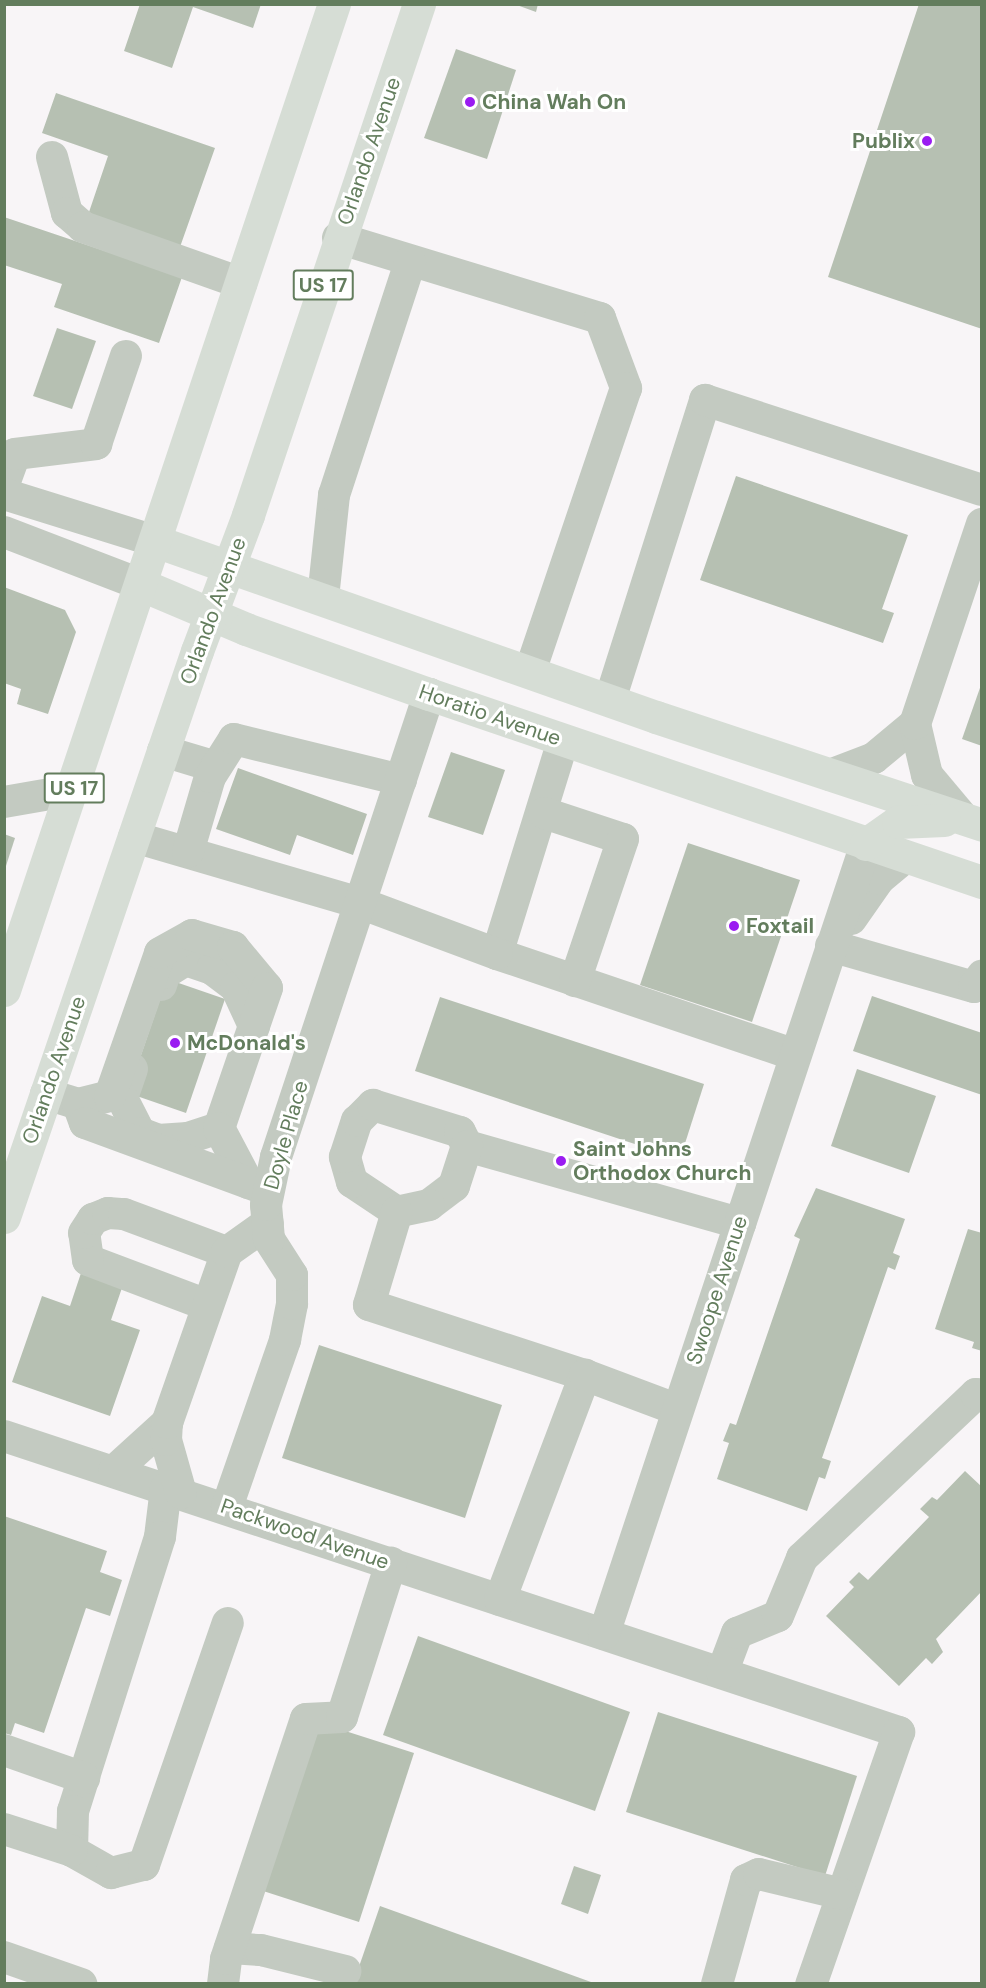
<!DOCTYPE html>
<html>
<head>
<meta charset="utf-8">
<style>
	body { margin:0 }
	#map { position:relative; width:986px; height:1988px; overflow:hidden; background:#f8f5f7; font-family:"DM Sans",sans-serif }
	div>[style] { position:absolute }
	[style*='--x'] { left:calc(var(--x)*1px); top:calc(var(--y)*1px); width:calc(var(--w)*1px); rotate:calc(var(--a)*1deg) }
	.building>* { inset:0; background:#b6c0b2 }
	.minor>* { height:32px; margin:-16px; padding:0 16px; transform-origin:16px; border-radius:16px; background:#c3cac1 }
	.major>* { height:33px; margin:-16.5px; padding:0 16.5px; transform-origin:16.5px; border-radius:16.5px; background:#d6ddd5 }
	.dots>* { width:16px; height:16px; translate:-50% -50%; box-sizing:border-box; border:3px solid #fff; border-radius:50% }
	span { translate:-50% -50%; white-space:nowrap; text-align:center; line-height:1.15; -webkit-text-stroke:6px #fff; paint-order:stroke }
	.shield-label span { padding:2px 4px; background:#fff; border:2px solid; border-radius:4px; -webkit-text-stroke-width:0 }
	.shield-label { font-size:20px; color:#637d5d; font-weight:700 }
	.poi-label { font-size:21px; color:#637d5d; font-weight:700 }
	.left { translate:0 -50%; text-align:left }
	.right { translate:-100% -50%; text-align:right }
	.street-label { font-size:21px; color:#637d5d }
	.frame { position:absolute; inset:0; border:6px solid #637d5d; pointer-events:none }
</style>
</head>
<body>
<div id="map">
	<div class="building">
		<i style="clip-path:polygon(140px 4px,261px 4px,253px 28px,193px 7px,172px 68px,124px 51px)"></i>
		<i style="clip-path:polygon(514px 4px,538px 4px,536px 12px)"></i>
		<i style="clip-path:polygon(919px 4px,982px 4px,982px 329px,828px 277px)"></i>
		<i style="clip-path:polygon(456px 49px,516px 70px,487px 159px,424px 138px)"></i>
		<i style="clip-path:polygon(56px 93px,215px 148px,180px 247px,88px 215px,108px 156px,42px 133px)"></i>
		<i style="clip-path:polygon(4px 217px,182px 277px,159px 343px,54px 307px,62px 284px,4px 265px)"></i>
		<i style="clip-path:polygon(57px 328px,96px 341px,72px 409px,33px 396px)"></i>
		<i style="clip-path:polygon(736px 476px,908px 535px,882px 609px,894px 613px,883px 643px,700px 580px)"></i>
		<i style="clip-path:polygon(4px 587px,65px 610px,76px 632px,48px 714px,17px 704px,21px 689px,4px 683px)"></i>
		<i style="clip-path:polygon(981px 685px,982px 685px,982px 746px,962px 739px)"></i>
		<i style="clip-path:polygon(451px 752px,505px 770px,483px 835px,428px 817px)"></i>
		<i style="clip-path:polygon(238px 768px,367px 814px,353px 855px,297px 835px,290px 855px,216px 829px)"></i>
		<i style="clip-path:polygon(4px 834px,15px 838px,5px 869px,4px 869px)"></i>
		<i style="clip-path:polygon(688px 843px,800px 880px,752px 1022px,640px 985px)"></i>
		<i style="clip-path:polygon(167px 979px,225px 999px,186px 1113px,128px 1093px)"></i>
		<i style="clip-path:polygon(872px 996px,982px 1033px,982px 1095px,853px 1051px)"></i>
		<i style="clip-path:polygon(440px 997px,704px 1084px,680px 1159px,415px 1071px)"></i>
		<i style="clip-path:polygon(857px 1069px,936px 1096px,909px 1173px,831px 1146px)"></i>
		<i style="clip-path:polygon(816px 1188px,905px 1219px,893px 1253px,900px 1256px,895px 1270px,888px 1267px,822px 1458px,831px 1461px,825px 1479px,819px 1477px,807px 1511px,717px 1479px,729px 1443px,723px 1441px,730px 1423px,736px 1425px,800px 1239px,794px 1236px)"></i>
		<i style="clip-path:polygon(968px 1229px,982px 1233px,982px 1351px,972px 1348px,974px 1342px,935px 1329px)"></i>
		<i style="clip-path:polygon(84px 1264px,125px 1279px,111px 1320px,140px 1330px,110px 1416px,12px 1382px,42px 1296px,70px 1306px)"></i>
		<i style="clip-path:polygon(319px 1345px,502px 1405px,465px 1518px,282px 1458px)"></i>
		<i style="clip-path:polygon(965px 1471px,982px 1487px,982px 1591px,936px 1639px,943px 1652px,932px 1664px,926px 1658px,899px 1686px,826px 1616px,854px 1587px,849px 1582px,859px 1572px,868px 1580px,929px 1517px,920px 1509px,932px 1497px,937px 1500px)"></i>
		<i style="clip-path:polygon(4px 1516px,107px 1551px,100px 1572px,122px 1580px,110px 1616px,86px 1608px,44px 1733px,15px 1723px,11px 1735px,4px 1733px)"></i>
		<i style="clip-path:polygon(418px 1636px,630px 1712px,595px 1811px,383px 1735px)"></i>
		<i style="clip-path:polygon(658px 1712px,857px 1776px,825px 1876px,626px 1812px)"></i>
		<i style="clip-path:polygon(311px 1720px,414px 1753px,359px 1922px,257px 1889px)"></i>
		<i style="clip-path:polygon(574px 1866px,601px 1875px,588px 1914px,561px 1904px)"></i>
		<i style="clip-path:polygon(380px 1906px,591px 1982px,590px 1984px,353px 1984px)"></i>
	</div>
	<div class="minor">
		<i style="--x:52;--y:157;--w:58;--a:75"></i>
		<i style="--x:67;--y:213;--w:21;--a:41"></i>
		<i style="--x:83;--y:227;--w:168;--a:19.5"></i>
		<i style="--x:338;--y:238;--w:274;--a:17"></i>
		<i style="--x:600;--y:318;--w:75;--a:69.6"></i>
		<i style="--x:626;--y:388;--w:300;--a:108.7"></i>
		<i style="--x:4;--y:484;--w:32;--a:-70"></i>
		<i style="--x:15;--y:454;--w:82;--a:-7"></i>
		<i style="--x:96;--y:444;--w:93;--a:-71.2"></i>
		<i style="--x:4;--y:494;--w:158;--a:17.3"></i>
		<i style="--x:4;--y:532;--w:148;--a:21"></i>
		<i style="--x:323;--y:598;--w:104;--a:-83.9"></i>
		<i style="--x:334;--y:495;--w:245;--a:-71.9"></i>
		<i style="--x:610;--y:700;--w:315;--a:-72.4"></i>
		<i style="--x:705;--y:400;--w:291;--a:18"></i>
		<i style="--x:563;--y:741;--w:223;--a:107.2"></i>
		<i style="--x:497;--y:954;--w:315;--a:18.7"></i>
		<i style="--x:163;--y:751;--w:55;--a:16.8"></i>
		<i style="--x:830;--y:775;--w:47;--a:-21.1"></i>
		<i style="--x:874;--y:758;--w:53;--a:-39.7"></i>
		<i style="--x:4;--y:802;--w:70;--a:-9.9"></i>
		<i style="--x:544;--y:813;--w:83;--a:18.2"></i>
		<i style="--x:623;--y:839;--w:150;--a:108.7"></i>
		<i style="--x:964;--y:819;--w:57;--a:-130.1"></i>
		<i style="--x:927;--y:775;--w:52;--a:-103.2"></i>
		<i style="--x:915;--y:724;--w:211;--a:-71.5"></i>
		<i style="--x:134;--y:837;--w:235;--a:16.3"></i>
		<i style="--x:360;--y:903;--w:146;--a:20.4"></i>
		<i style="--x:188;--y:852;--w:78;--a:-73.7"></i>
		<i style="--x:210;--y:777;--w:45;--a:-57.7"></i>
		<i style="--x:234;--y:739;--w:172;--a:13.8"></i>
		<i style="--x:851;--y:919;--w:49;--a:-55"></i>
		<i style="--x:879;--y:879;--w:34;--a:-40"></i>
		<i style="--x:831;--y:946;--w:149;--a:16"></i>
		<i style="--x:974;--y:987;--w:14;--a:-54"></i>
		<i style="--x:161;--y:985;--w:13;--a:-72"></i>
		<i style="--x:165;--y:973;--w:25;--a:-32"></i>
		<i style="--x:186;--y:960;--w:28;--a:19"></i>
		<i style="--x:212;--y:969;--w:30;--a:37"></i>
		<i style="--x:236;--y:987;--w:43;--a:65.2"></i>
		<i style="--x:132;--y:1069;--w:31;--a:109"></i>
		<i style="--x:122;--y:1098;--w:39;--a:63"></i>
		<i style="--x:140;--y:1133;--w:19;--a:21"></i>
		<i style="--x:158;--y:1140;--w:30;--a:-4"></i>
		<i style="--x:188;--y:1138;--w:33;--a:-18"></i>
		<i style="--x:46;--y:1094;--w:34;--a:17"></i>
		<i style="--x:78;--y:1104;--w:33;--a:-14"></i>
		<i style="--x:110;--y:1096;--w:151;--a:-70.7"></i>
		<i style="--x:160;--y:953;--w:37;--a:-29"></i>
		<i style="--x:192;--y:935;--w:43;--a:16.3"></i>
		<i style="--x:233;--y:947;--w:53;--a:50.3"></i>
		<i style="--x:267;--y:988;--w:148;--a:108.9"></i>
		<i style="--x:219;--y:1128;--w:62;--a:62.2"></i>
		<i style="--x:78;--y:1104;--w:20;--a:70"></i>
		<i style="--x:85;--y:1123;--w:182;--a:20.2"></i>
		<i style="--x:467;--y:1146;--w:284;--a:15.8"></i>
		<i style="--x:397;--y:1212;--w:54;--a:-146.3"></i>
		<i style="--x:352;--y:1182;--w:26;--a:-106"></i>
		<i style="--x:345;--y:1157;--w:38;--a:-72"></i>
		<i style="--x:357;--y:1121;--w:23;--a:-45"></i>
		<i style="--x:373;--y:1105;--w:91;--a:17.2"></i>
		<i style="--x:460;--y:1132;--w:16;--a:63"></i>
		<i style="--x:467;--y:1146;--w:42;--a:108"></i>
		<i style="--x:454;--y:1186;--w:31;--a:143"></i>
		<i style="--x:429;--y:1205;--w:33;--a:168"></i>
		<i style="--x:397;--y:1212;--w:97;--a:106.8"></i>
		<i style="--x:369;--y:1305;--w:227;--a:18"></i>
		<i style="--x:207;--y:1305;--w:127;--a:-159.3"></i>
		<i style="--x:88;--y:1260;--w:27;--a:-98"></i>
		<i style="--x:84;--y:1233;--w:17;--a:-57"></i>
		<i style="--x:93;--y:1219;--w:16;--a:-22"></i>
		<i style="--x:108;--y:1213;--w:16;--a:4"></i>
		<i style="--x:124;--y:1214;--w:110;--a:20.3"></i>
		<i style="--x:4;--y:1436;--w:943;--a:18.3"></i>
		<i style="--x:899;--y:1732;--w:267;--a:109.2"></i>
		<i style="--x:114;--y:1471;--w:72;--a:-42.2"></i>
		<i style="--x:166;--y:1488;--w:49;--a:97"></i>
		<i style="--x:160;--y:1537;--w:287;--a:107.6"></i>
		<i style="--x:73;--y:1811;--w:40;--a:91.4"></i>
		<i style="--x:72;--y:1851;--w:45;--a:29.4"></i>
		<i style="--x:111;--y:1873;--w:34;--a:-14"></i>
		<i style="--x:144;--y:1865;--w:256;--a:-70.9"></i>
		<i style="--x:181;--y:1493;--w:55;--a:-105.8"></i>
		<i style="--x:166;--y:1440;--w:17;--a:-87"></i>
		<i style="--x:167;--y:1423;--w:181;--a:-70.7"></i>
		<i style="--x:227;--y:1252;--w:50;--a:-35.3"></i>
		<i style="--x:227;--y:1507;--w:177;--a:-70.8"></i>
		<i style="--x:285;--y:1340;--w:37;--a:-79"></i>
		<i style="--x:292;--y:1304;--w:29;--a:-90"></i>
		<i style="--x:292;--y:1275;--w:43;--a:-122.6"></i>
		<i style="--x:269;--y:1239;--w:34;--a:-95"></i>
		<i style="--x:266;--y:1205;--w:49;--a:-78.2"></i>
		<i style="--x:276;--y:1157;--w:488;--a:-71.7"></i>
		<i style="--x:500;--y:1600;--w:241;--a:-69.3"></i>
		<i style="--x:585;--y:1375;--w:99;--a:20.6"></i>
		<i style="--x:604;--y:1634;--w:832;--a:-71.65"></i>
		<i style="--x:722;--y:1673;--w:43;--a:-69.4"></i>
		<i style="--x:737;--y:1633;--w:44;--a:-22.5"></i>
		<i style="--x:778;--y:1616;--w:63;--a:-67.5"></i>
		<i style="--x:802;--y:1558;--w:239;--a:-43.3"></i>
		<i style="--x:976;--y:1394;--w:6;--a:9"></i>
		<i style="--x:4;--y:1750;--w:85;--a:19.3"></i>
		<i style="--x:4;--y:1829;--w:71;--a:17.9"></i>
		<i style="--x:230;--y:1948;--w:31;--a:4"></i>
		<i style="--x:261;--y:1950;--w:87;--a:14"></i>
		<i style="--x:4;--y:1957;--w:82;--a:19.3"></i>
		<i style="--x:223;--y:1984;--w:25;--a:-83"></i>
		<i style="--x:226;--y:1959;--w:253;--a:-71.6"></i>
		<i style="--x:306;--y:1719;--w:36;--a:-3"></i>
		<i style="--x:342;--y:1717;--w:162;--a:-72.3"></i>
		<i style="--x:717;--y:1984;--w:108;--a:-74.4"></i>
		<i style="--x:746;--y:1880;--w:14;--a:-25"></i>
		<i style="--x:759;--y:1874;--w:85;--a:13.5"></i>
	</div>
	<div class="major">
		<i style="--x:155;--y:541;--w:531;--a:19.36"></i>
		<i style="--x:656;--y:717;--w:343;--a:18.3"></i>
		<i style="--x:142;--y:585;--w:113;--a:22.9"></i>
		<i style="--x:246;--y:629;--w:194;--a:19.6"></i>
		<i style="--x:429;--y:694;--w:584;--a:18.78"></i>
		<i style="--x:866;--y:844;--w:39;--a:-35"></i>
		<i style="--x:898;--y:822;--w:46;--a:-2.5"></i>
		<i style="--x:4;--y:990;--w:1040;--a:-71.5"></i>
		<i style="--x:4;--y:1217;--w:598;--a:-71.17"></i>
		<i style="--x:197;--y:651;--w:145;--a:-69.4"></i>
		<i style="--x:248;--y:515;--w:539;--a:-71.5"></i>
	</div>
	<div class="dots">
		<i style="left:470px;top:102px;background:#9a1cf1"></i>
		<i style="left:927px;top:141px;background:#9a1cf1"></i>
		<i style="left:734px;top:926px;background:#9a1cf1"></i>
		<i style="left:175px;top:1043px;background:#9a1cf1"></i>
		<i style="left:561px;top:1161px;background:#9a1cf1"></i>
	</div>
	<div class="shield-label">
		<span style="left:323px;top:285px">US 17</span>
		<span style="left:74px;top:788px">US 17</span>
	</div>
	<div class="poi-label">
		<span class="left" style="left:482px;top:102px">China Wah On</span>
		<span class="right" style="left:915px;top:141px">Publix</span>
		<span class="left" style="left:746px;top:926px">Foxtail</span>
		<span class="left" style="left:187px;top:1043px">McDonald's</span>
		<span class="left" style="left:573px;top:1161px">Saint Johns<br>Orthodox Church</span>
	</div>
	<div class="street-label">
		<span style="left:369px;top:151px;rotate:-71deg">Orlando Avenue</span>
		<span style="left:213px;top:611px;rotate:-70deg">Orlando Avenue</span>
		<span style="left:490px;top:715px;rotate:19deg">Horatio Avenue</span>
		<span style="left:54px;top:1070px;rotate:-71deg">Orlando Avenue</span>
		<span style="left:286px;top:1135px;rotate:-74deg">Doyle Place</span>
		<span style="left:717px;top:1290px;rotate:-72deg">Swoope Avenue</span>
		<span style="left:305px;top:1534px;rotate:19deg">Packwood Avenue</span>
	</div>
	<div class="frame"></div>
</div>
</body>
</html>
